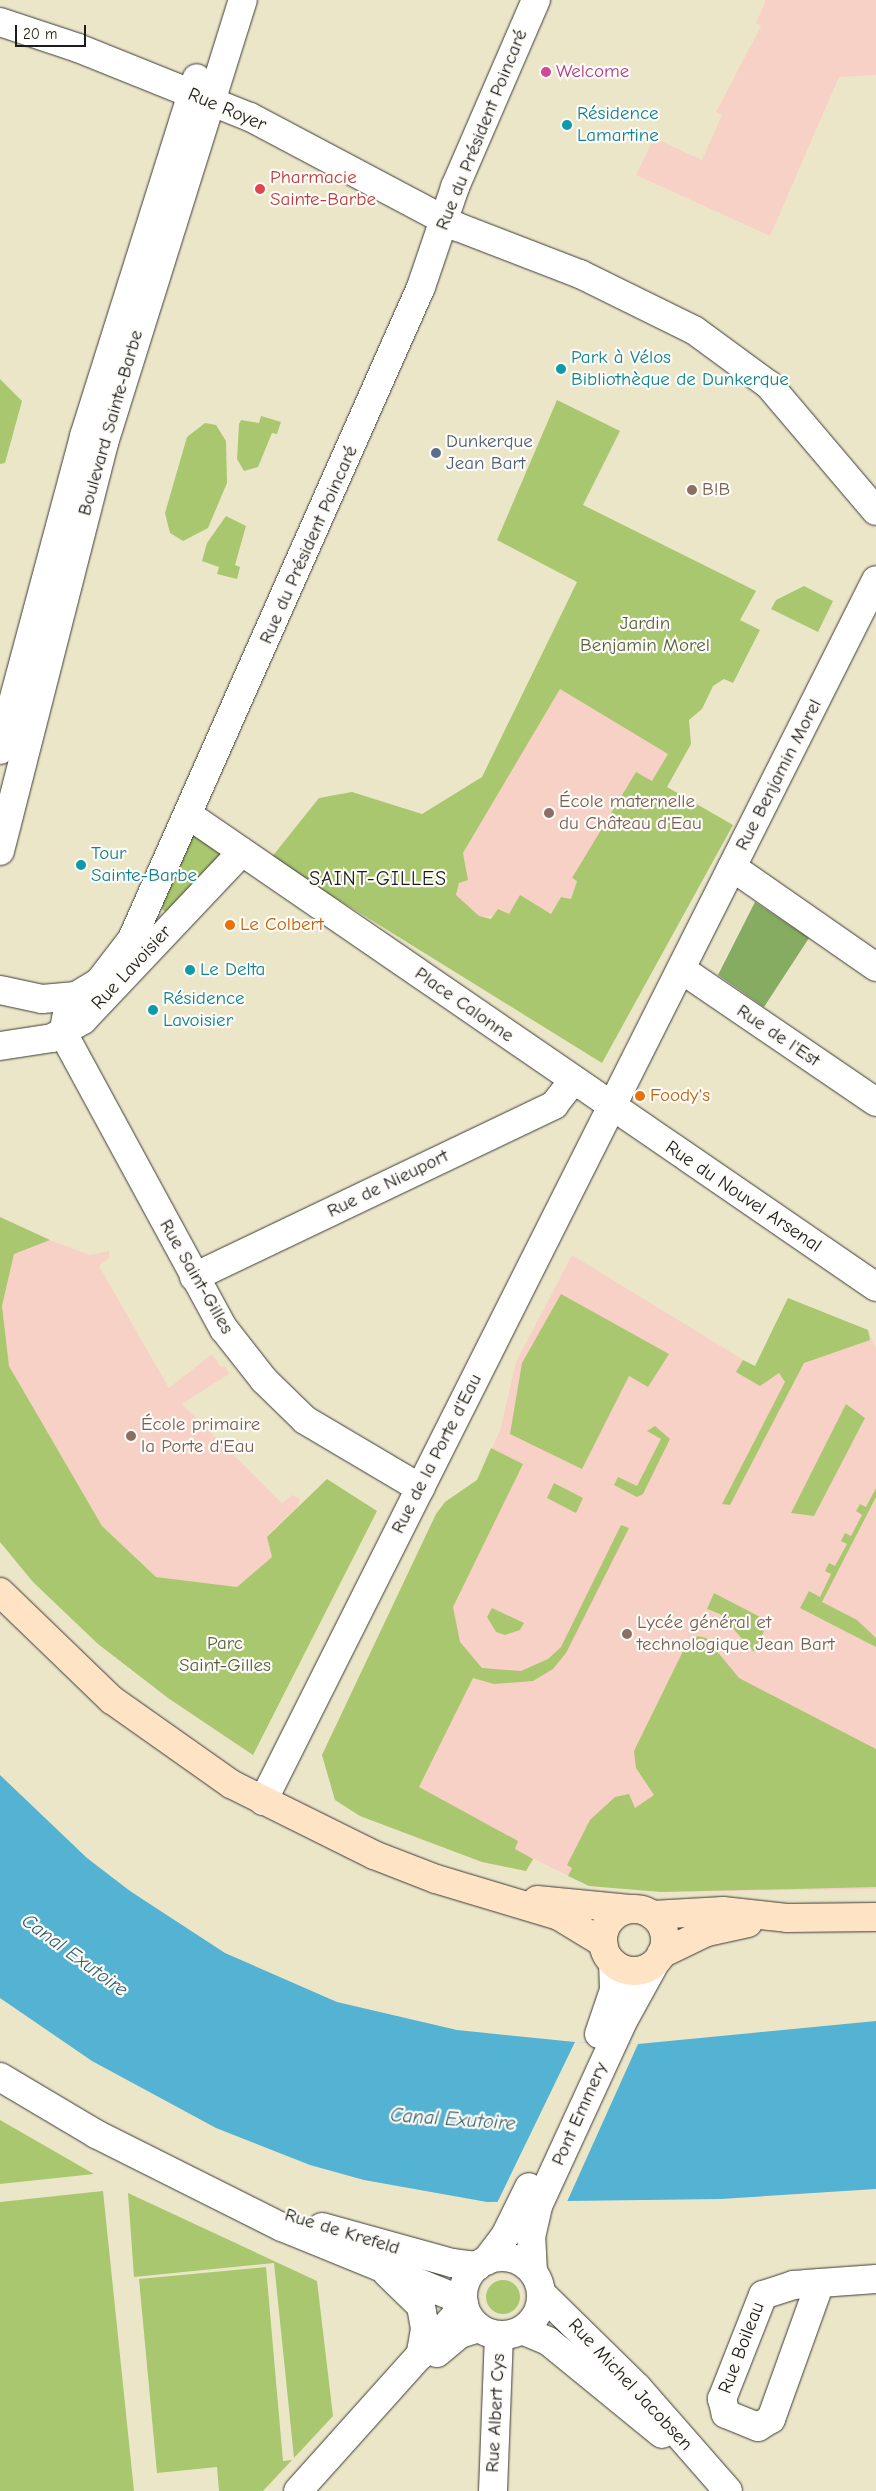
<!DOCTYPE html>
<html>
<head>
<meta charset="utf-8">
<style>
	body { margin:0 }
	#map { position:relative; width:876px; height:2491px; overflow:hidden; background:#ece6c9; font-family:"Comic Neue",sans-serif }
	div>[style] { position:absolute }
	[style*='--x'] { left:calc(var(--x)*1px); top:calc(var(--y)*1px); width:calc(var(--w)*1px); rotate:calc(var(--a)*1deg) }
	.built>* { inset:0; background:#f7d1c6 }
	.green>* { inset:0; background:#a9c76e }
	.round { border-radius:50% }
	.forest>* { inset:0; background:#86ac61 }
	.water>* { inset:0; background:#54b2d2 }
	.pier>* { inset:0; background:#ece6c9 }
	.roads { filter:drop-shadow(0 0 1px #3b3a36) drop-shadow(0 0 1px #3b3a36) }
	.minor>* { height:28px; margin:-14px; padding:0 14px; transform-origin:14px; border-radius:14px; background:#fff }
	.tertiary>* { height:28px; margin:-14px; padding:0 14px; transform-origin:14px; border-radius:14px; background:#fff }
	.tertiary>.ring { margin:-14px; padding:0; box-sizing:content-box; background:none; border:28px solid #fff; border-radius:50% }
	.secondary>* { height:28px; margin:-14px; padding:0 14px; transform-origin:14px; border-radius:14px; background:#fee4c5 }
	.secondary>.ring { margin:-14px; padding:0; box-sizing:content-box; background:none; border:28px solid #fee4c5; border-radius:50% }
	.dots>* { width:14px; height:14px; translate:-50% -50%; box-sizing:border-box; border:2px solid #fdfcf7; border-radius:50% }
	span { translate:-50% -50%; white-space:nowrap; text-align:center; line-height:1.15; -webkit-text-stroke:4.5px #fdfcf7; paint-order:stroke }
	.hotel-label { font-size:19px; color:#b23c85 }
	.left { translate:0 -50%; text-align:left }
	.street-label { font-size:19px; color:#1c1c1c }
	.culture-label { font-size:19px; color:#0d838f }
	.health-label { font-size:19px; color:#be3a42 }
	.service-label { font-size:19px; color:#4e5e75 }
	.education-label { font-size:19px; color:#785e54 }
	.park-label { font-size:19px; color:#54603d }
	.food-label { font-size:19px; color:#c56008 }
	.neighbourhood-label { font-size:20px; color:#1c1c1c; letter-spacing:1px }
	.water-label { font-size:20px; color:#35606e; font-style:italic }
	.scale { position:absolute; left:15px; top:25px; width:71px; height:22px; box-sizing:border-box; border:2px solid #1c1c1c; border-top:0; padding-left:6px; font-size:15px; line-height:18px; white-space:nowrap; color:#1c1c1c; -webkit-text-stroke:4px #fdfcf7; paint-order:stroke }
</style>
</head>
<body>
<div id="map">
	<div class="built">
		<i style="clip-path:polygon(766px 0,876px 0,876px 75px,839px 77px,770px 236px,636px 175px,654px 138px,702px 160px,722px 115px,716px 112px,761px 26px,756px 23px)"></i>
		<i style="clip-path:polygon(560px 689px,669px 754px,652px 781px,636px 773px,573px 878px,577px 881px,571px 899px,561px 897px,551px 914px,479px 917px,456px 895px,459px 883px,468px 880px,463px 853px)"></i>
		<i style="clip-path:polygon(50px 1240px,90px 1255px,109px 1251px,109px 1258px,99px 1266px,169px 1388px,212px 1354px,220px 1366px,226px 1367px,229px 1374px,182px 1404px,282px 1503px,292px 1495px,300px 1499px,298px 1506px,267px 1537px,272px 1557px,237px 1587px,156px 1577px,102px 1526px,9px 1366px,2px 1306px,14px 1253px)"></i>
		<i style="clip-path:polygon(572px 1255px,755px 1367px,788px 1298px,868px 1330px,876px 1349px,876px 1889px,661px 1892px,589px 1886px,534px 1859px,526px 1871px,482px 1862px,360px 1816px,335px 1800px,322px 1755px,436px 1514px,445px 1502px,477px 1480px,500px 1431px,516px 1362px)"></i>
	</div>
	<div class="green">
		<i style="clip-path:polygon(0 379px,22px 401px,5px 463px,0 464px)"></i>
		<i style="clip-path:polygon(evenodd,557px 400px,620px 431px,583px 505px,756px 591px,740px 620px,760px 630px,733px 683px,724px 679px,713px 686px,702px 709px,689px 720px,691px 744px,667px 787px,733px 825px,602px 1063px,271px 858px,319px 798px,352px 792px,422px 814px,482px 777px,577px 582px,497px 540px,557px 400px,560px 689px,668px 754px,652px 781px,636px 772px,572px 878px,577px 881px,571px 899px,561px 897px,551px 914px,520px 895px,509px 914px,498px 909px,491px 919px,479px 916px,456px 895px,459px 883px,468px 880px,463px 853px,560px 689px)"></i>
		<i style="clip-path:polygon(261px 416px,281px 422px,277px 434px,272px 433px,258px 467px,244px 471px,237px 459px,239px 424px,241px 420px,259px 423px)"></i>
		<i style="clip-path:polygon(205px 423px,216px 425px,226px 441px,227px 483px,208px 528px,183px 541px,170px 533px,165px 513px,187px 437px)"></i>
		<i style="clip-path:polygon(226px 516px,246px 526px,235px 565px,240px 567px,237px 579px,217px 574px,219px 567px,202px 561px,207px 543px)"></i>
		<i style="clip-path:polygon(804px 586px,833px 601px,818px 632px,771px 609px,776px 600px)"></i>
		<i style="clip-path:polygon(194px 831px,222px 856px,168px 914px,162px 909px,164px 894px)"></i>
		<i style="clip-path:polygon(0 1217px,50px 1240px,14px 1254px,2px 1306px,9px 1366px,102px 1526px,156px 1577px,237px 1587px,272px 1557px,267px 1537px,327px 1479px,377px 1511px,253px 1755px,168px 1698px,98px 1644px,33px 1582px,0 1542px)"></i>
		<i style="clip-path:polygon(561px 1294px,669px 1354px,648px 1387px,629px 1376px,582px 1469px,510px 1434px,522px 1363px)"></i>
		<i style="clip-path:polygon(788px 1298px,868px 1330px,870px 1340px,804px 1363px,730px 1505px,722px 1504px,785px 1382px,779px 1373px,760px 1386px,736px 1372px,743px 1360px,755px 1366px)"></i>
		<i style="clip-path:polygon(846px 1404px,865px 1418px,814px 1516px,791px 1513px)"></i>
		<i style="clip-path:polygon(655px 1426px,670px 1439px,643px 1494px,637px 1497px,614px 1485px,618px 1477px,637px 1486px,661px 1439px,647px 1431px)"></i>
		<i style="clip-path:polygon(491px 1448px,523px 1464px,453px 1607px,460px 1642px,482px 1668px,521px 1671px,548px 1659px,561px 1647px,621px 1525px,629px 1528px,566px 1653px,553px 1669px,533px 1681px,494px 1684px,473px 1678px,419px 1787px,518px 1841px,515px 1849px,533px 1859px,526px 1871px,482px 1862px,360px 1816px,335px 1800px,322px 1755px,436px 1514px,445px 1502px,477px 1480px)"></i>
		<i style="clip-path:polygon(554px 1483px,583px 1498px,576px 1513px,547px 1498px)"></i>
		<i style="clip-path:polygon(876px 1488px,876px 1497px,822px 1602px,857px 1620px,876px 1638px,876px 1647px,800px 1608px,809px 1591px,820px 1597px,831px 1574px,825px 1571px,829px 1563px,835px 1566px,847px 1544px,841px 1541px,845px 1533px,851px 1536px,862px 1515px,856px 1511px,860px 1504px,866px 1507px)"></i>
		<i style="clip-path:polygon(714px 1593px,762px 1618px,758px 1628px,764px 1631px,754px 1652px,720px 1614px,707px 1609px)"></i>
		<i style="clip-path:polygon(492px 1608px,524px 1623px,520px 1630px,505px 1635px,496px 1632px,487px 1617px)"></i>
		<i style="clip-path:polygon(698px 1636px,706px 1638px,739px 1678px,876px 1749px,876px 1887px,661px 1892px,589px 1886px,568px 1876px,572px 1868px,567px 1865px,590px 1820px,615px 1797px,629px 1794px,635px 1808px,654px 1795px,636px 1768px,634px 1751px,686px 1645px)"></i>
		<i style="clip-path:polygon(0 2120px,94px 2174px,0 2184px)"></i>
		<i style="clip-path:polygon(103px 2191px,134px 2491px,0 2491px,0 2202px)"></i>
		<i style="clip-path:polygon(128px 2193px,317px 2281px,333px 2416px,294px 2458px,274px 2263px,134px 2277px)"></i>
		<i style="clip-path:polygon(266px 2267px,283px 2461px,292px 2460px,263px 2491px,219px 2491px,217px 2467px,157px 2473px,139px 2279px)"></i>
		<i class="round" style="left:486px;top:2280px;width:34px;height:34px"></i>
	</div>
	<div class="forest">
		<i style="clip-path:polygon(755px 902px,809px 938px,764px 1007px,718px 975px)"></i>
	</div>
	<div class="water">
		<i style="clip-path:polygon(0 1775px,87px 1858px,130px 1891px,225px 1953px,337px 2002px,457px 2030px,575px 2042px,638px 2044px,876px 2021px,876px 2189px,721px 2199px,487px 2202px,364px 2180px,310px 2165px,216px 2128px,92px 2061px,0 1998px)"></i>
	</div>
	<div class="pier">
		<i style="clip-path:polygon(575px 2042px,638px 2044px,566px 2204px,497px 2203px)"></i>
	</div>
	<div class="roads">
		<div class="minor">
			<i style="--x:0;--y:22;--w:82;--a:18.4"></i>
			<i style="--x:78;--y:48;--w:185;--a:21.9"></i>
			<i style="--x:250;--y:117;--w:235;--a:27.9"></i>
			<i style="--x:458;--y:227;--w:131;--a:21.1"></i>
			<i style="--x:580;--y:274;--w:127;--a:26.2"></i>
			<i style="--x:694;--y:330;--w:93;--a:36.3"></i>
			<i style="--x:769;--y:385;--w:165;--a:49.7"></i>
			<i style="--x:0;--y:750;--w:325;--a:-75"></i>
			<i style="--x:84;--y:436;--w:375;--a:-72.5"></i>
			<i style="--x:190;--y:816;--w:832;--a:34.47"></i>
			<i style="--x:0;--y:851;--w:421;--a:-75.7"></i>
			<i style="--x:104;--y:443;--w:464;--a:-72.6"></i>
			<i style="--x:732;--y:867;--w:175;--a:34.8"></i>
			<i style="--x:681;--y:969;--w:236;--a:34.3"></i>
			<i style="--x:0;--y:990;--w:43;--a:12.1"></i>
			<i style="--x:42;--y:999;--w:34;--a:-5"></i>
			<i style="--x:76;--y:996;--w:27;--a:-31"></i>
			<i style="--x:99;--y:982;--w:54;--a:-52.5"></i>
			<i style="--x:132;--y:939;--w:713;--a:-66.09"></i>
			<i style="--x:421;--y:287;--w:106;--a:-71.2"></i>
			<i style="--x:455;--y:187;--w:204;--a:-66.6"></i>
			<i style="--x:70;--y:998;--w:36;--a:101"></i>
			<i style="--x:63;--y:1033;--w:337;--a:61.5"></i>
			<i style="--x:224;--y:1329;--w:65;--a:51.9"></i>
			<i style="--x:264;--y:1380;--w:57;--a:44.3"></i>
			<i style="--x:305;--y:1420;--w:134;--a:30.6"></i>
			<i style="--x:0;--y:1046;--w:53;--a:-8.7"></i>
			<i style="--x:52;--y:1038;--w:36;--a:-30"></i>
			<i style="--x:83;--y:1020;--w:231;--a:-46.6"></i>
			<i style="--x:194;--y:1277;--w:399;--a:-25.5"></i>
			<i style="--x:554;--y:1105;--w:31;--a:-52"></i>
			<i style="--x:263;--y:1801;--w:1366;--a:-63.34"></i>
			<i style="--x:387;--y:2273;--w:47;--a:44.1"></i>
			<i style="--x:421;--y:2306;--w:23;--a:80"></i>
			<i style="--x:425;--y:2329;--w:27;--a:100"></i>
			<i style="--x:820;--y:2283;--w:145;--a:109.8"></i>
			<i style="--x:771;--y:2419;--w:15;--a:148"></i>
			<i style="--x:758;--y:2427;--w:35;--a:-158"></i>
			<i style="--x:726;--y:2414;--w:16;--a:-105"></i>
			<i style="--x:722;--y:2399;--w:112;--a:-68.5"></i>
			<i style="--x:763;--y:2295;--w:32;--a:-18"></i>
			<i style="--x:793;--y:2285;--w:13;--a:-4"></i>
			<i style="--x:806;--y:2284;--w:70;--a:-4.1"></i>
			<i style="--x:437;--y:2353;--w:30;--a:-40"></i>
			<i style="--x:460;--y:2334;--w:20;--a:-18"></i>
			<i style="--x:298;--y:2491;--w:249;--a:-48.1"></i>
			<i style="--x:493;--y:2491;--w:156;--a:-87.8"></i>
		</div>
		<div class="tertiary">
			<i style="--x:599;--y:2034;--w:46;--a:-71.2"></i>
			<i style="--x:614;--y:1990;--w:27;--a:-92"></i>
			<i style="--x:0;--y:2077;--w:112;--a:30.7"></i>
			<i style="--x:96;--y:2134;--w:208;--a:26.6"></i>
			<i style="--x:282;--y:2227;--w:196;--a:22.2"></i>
			<i style="--x:322;--y:2227;--w:135;--a:15.5"></i>
			<i style="--x:452;--y:2263;--w:26;--a:7"></i>
			<i class="ring" style="left:463px;top:2257px;width:50px;height:50px"></i>
			<i style="--x:486;--y:2261;--w:34;--a:-53"></i>
			<i style="--x:506;--y:2234;--w:52;--a:-63.9"></i>
			<i style="--x:533;--y:2272;--w:35;--a:-93"></i>
			<i style="--x:531;--y:2237;--w:32;--a:-77"></i>
			<i style="--x:538;--y:2206;--w:201;--a:-65.3"></i>
			<i style="--x:622;--y:2023;--w:68;--a:-61.2"></i>
			<i style="--x:541;--y:2293;--w:134;--a:44.4"></i>
			<i style="--x:637;--y:2387;--w:138;--a:48.8"></i>
			<i style="--x:522;--y:2330;--w:28;--a:23"></i>
			<i style="--x:548;--y:2341;--w:147;--a:39.2"></i>
		</div>
		<div class="secondary">
			<i style="--x:0;--y:1592;--w:156;--a:44"></i>
			<i style="--x:112;--y:1700;--w:146;--a:35.2"></i>
			<i style="--x:231;--y:1784;--w:160;--a:26.4"></i>
			<i style="--x:374;--y:1855;--w:66;--a:21.2"></i>
			<i style="--x:436;--y:1879;--w:128;--a:16.7"></i>
			<i style="--x:559;--y:1916;--w:52;--a:31.5"></i>
			<i style="--x:537;--y:1900;--w:93;--a:5.5"></i>
			<i class="ring" style="left:603px;top:1909px;width:34px;height:34px"></i>
			<i style="--x:652;--y:1915;--w:71;--a:-3.2"></i>
			<i style="--x:723;--y:1911;--w:64;--a:6.2"></i>
			<i style="--x:787;--y:1918;--w:89;--a:-0.6"></i>
			<i style="--x:661;--y:1954;--w:51;--a:-25.6"></i>
			<i style="--x:707;--y:1932;--w:42;--a:-12.4"></i>
		</div>
	</div>
	<div class="dots">
		<i style="left:546px;top:72px;background:#d1479c"></i>
		<i style="left:567px;top:125px;background:#0f9aa8"></i>
		<i style="left:260px;top:189px;background:#e0444e"></i>
		<i style="left:561px;top:369px;background:#0f9aa8"></i>
		<i style="left:436px;top:453px;background:#5c6f8a"></i>
		<i style="left:692px;top:490px;background:#8d6e63"></i>
		<i style="left:549px;top:813px;background:#8d6e63"></i>
		<i style="left:81px;top:865px;background:#0f9aa8"></i>
		<i style="left:230px;top:925px;background:#e8710a"></i>
		<i style="left:190px;top:970px;background:#0f9aa8"></i>
		<i style="left:153px;top:1010px;background:#0f9aa8"></i>
		<i style="left:640px;top:1096px;background:#e8710a"></i>
		<i style="left:131px;top:1436px;background:#8d6e63"></i>
		<i style="left:627px;top:1634px;background:#8d6e63"></i>
	</div>
	<div class="hotel-label">
		<span class="left" style="left:556px;top:72px">Welcome</span>
	</div>
	<div class="street-label">
		<span style="left:227px;top:110px;rotate:23deg">Rue Royer</span>
		<span style="left:482px;top:130px;rotate:-68deg">Rue du Président Poincaré</span>
		<span style="left:111px;top:423px;rotate:-74deg">Boulevard Sainte-Barbe</span>
		<span style="left:309px;top:545px;rotate:-66deg">Rue du Président Poincaré</span>
		<span style="left:779px;top:775px;rotate:-63deg">Rue Benjamin Morel</span>
		<span style="left:132px;top:968px;rotate:-47deg">Rue Lavoisier</span>
		<span style="left:464px;top:1005px;rotate:35deg">Place Calonne</span>
		<span style="left:778px;top:1036px;rotate:34deg">Rue de l'Est</span>
		<span style="left:388px;top:1184px;rotate:-26deg">Rue de Nieuport</span>
		<span style="left:743px;top:1197px;rotate:34deg">Rue du Nouvel Arsenal</span>
		<span style="left:196px;top:1277px;rotate:60deg">Rue Saint-Gilles</span>
		<span style="left:437px;top:1454px;rotate:-63deg">Rue de la Porte d'Eau</span>
		<span style="left:580px;top:2114px;rotate:-66deg">Pont Emmery</span>
		<span style="left:342px;top:2232px;rotate:17deg">Rue de Krefeld</span>
		<span style="left:742px;top:2348px;rotate:-69deg">Rue Boileau</span>
		<span style="left:630px;top:2385px;rotate:47deg">Rue Michel Jacobsen</span>
		<span style="left:496px;top:2413px;rotate:-87deg">Rue Albert Cys</span>
	</div>
	<div class="culture-label">
		<span class="left" style="left:577px;top:125px">Résidence<br>Lamartine</span>
		<span class="left" style="left:571px;top:369px">Park à Vélos<br>Bibliothèque de Dunkerque</span>
		<span class="left" style="left:91px;top:865px">Tour<br>Sainte-Barbe</span>
		<span class="left" style="left:200px;top:970px">Le Delta</span>
		<span class="left" style="left:163px;top:1010px">Résidence<br>Lavoisier</span>
	</div>
	<div class="health-label">
		<span class="left" style="left:270px;top:189px">Pharmacie<br>Sainte-Barbe</span>
	</div>
	<div class="service-label">
		<span class="left" style="left:446px;top:453px">Dunkerque<br>Jean Bart</span>
	</div>
	<div class="education-label">
		<span class="left" style="left:702px;top:490px">B!B</span>
		<span class="left" style="left:559px;top:813px">École maternelle<br>du Château d'Eau</span>
		<span class="left" style="left:141px;top:1436px">École primaire<br>la Porte d'Eau</span>
		<span class="left" style="left:637px;top:1634px">Lycée général et<br>technologique Jean Bart</span>
	</div>
	<div class="park-label">
		<span style="left:645px;top:635px">Jardin<br>Benjamin Morel</span>
		<span style="left:225px;top:1655px">Parc<br>Saint-Gilles</span>
	</div>
	<div class="food-label">
		<span class="left" style="left:240px;top:925px">Le Colbert</span>
		<span class="left" style="left:650px;top:1096px">Foody's</span>
	</div>
	<div class="neighbourhood-label">
		<span style="left:378px;top:878px">SAINT-GILLES</span>
	</div>
	<div class="water-label">
		<span style="left:75px;top:1955px;rotate:36deg">Canal Exutoire</span>
		<span style="left:453px;top:2119px;rotate:4deg">Canal Exutoire</span>
	</div>
	<div class="scale">20 m</div>
</div>
</body>
</html>
